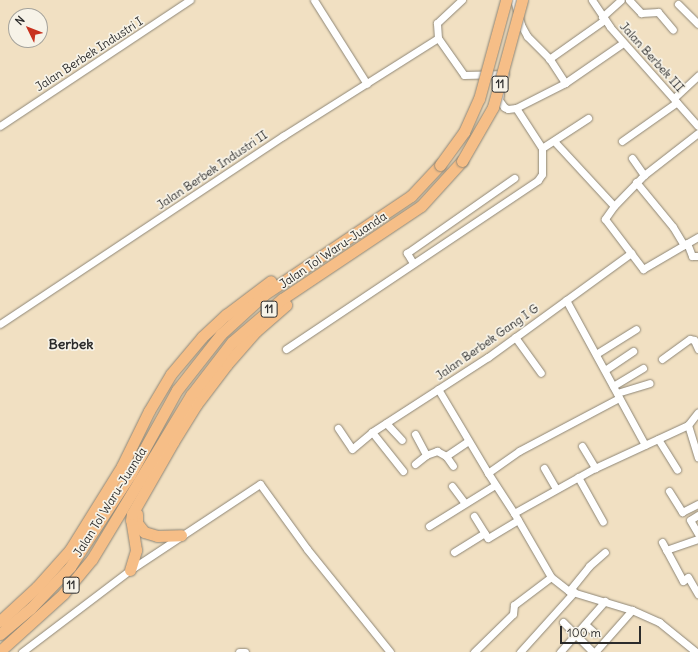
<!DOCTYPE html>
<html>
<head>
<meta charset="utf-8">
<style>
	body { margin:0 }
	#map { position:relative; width:698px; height:652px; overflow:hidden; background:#f1e0c2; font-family:Delius,sans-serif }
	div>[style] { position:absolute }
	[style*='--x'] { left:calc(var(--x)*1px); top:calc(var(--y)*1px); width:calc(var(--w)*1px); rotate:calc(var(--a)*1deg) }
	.roads { filter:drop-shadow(0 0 1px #8e8676) drop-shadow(0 0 1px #8e8676) }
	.minor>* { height:7px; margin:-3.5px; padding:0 3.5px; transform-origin:3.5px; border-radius:3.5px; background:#fff }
	.highway>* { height:11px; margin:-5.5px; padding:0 5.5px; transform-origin:5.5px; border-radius:5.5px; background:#f6be87 }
	.bridges { filter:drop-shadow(0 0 1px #8e8676) drop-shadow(0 0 1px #8e8676) }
	.highway-bridge>* { height:11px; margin:-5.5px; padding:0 5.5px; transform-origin:5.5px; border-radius:5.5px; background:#f6be87 }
	span { translate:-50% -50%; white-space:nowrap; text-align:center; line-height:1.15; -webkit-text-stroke:3.5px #f7f3e8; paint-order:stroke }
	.shield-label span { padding:1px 3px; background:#f7f3e8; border:1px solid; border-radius:3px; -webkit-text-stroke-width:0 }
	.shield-label { font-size:11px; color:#2b2b2b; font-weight:700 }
	.street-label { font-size:12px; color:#2b2b2b }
	.quarter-label { font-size:14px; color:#2b2b2b; font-weight:700 }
	.north { position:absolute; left:8px; top:8px; width:40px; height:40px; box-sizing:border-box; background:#f7f3e8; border:1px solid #a5a39c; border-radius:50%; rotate:313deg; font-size:11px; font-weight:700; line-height:16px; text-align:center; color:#2b2b2b }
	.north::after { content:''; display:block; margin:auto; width:14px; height:18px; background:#c8321e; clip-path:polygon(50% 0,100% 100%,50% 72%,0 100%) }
	.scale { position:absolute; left:560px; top:626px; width:81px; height:18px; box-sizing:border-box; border:2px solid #2b2b2b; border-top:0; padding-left:5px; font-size:12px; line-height:14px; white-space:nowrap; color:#2b2b2b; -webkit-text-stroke:3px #f7f3e8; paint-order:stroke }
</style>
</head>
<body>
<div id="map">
	<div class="roads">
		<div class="minor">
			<i style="--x:314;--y:0;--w:99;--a:57.8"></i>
			<i style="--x:514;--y:0;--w:26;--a:74"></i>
			<i style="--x:521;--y:25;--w:13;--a:61"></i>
			<i style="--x:527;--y:36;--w:31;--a:45"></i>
			<i style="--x:549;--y:58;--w:30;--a:57"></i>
			<i style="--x:592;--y:0;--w:32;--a:56"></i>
			<i style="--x:610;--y:27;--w:132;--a:48.4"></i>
			<i style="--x:629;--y:0;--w:18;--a:47"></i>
			<i style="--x:641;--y:13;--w:17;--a:-3"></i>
			<i style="--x:658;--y:12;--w:23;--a:50"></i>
			<i style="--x:678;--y:4;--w:28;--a:45"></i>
			<i style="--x:602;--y:17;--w:25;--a:-42"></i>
			<i style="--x:438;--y:38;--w:45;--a:54.9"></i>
			<i style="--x:464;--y:75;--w:41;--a:-1.4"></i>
			<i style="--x:438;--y:38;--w:15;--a:-94"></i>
			<i style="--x:437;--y:23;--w:34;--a:-43"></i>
			<i style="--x:549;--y:59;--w:67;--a:-35.3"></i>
			<i style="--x:500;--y:94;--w:6;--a:99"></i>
			<i style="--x:499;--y:100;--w:9;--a:54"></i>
			<i style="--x:504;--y:107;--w:4;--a:27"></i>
			<i style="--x:508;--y:109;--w:8;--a:-7"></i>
			<i style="--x:516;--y:108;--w:55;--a:-27"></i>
			<i style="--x:565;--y:83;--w:70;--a:-34.6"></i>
			<i style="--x:674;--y:98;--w:33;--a:-43"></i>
			<i style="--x:516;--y:108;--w:48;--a:57"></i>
			<i style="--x:0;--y:126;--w:228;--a:-33.6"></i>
			<i style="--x:554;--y:141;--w:88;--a:47.3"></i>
			<i style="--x:614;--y:206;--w:16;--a:125"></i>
			<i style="--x:605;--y:219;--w:63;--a:52.8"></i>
			<i style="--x:643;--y:269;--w:48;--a:-30.3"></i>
			<i style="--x:622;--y:141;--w:67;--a:-35.3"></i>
			<i style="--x:542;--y:148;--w:55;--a:-33.1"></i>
			<i style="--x:632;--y:158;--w:21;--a:55"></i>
			<i style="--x:636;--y:182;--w:58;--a:50.6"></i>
			<i style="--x:673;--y:227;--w:21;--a:59"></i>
			<i style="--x:684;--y:245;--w:16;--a:-30"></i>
			<i style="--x:614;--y:206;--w:43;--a:-45.9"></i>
			<i style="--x:644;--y:175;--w:68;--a:-37.9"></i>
			<i style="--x:687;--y:243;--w:14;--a:69"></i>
			<i style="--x:692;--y:256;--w:6;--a:0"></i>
			<i style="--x:413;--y:263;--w:12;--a:-121"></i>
			<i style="--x:407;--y:253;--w:131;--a:-35"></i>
			<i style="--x:566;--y:300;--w:165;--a:61.4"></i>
			<i style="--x:0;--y:324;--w:340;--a:-33.6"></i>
			<i style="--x:283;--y:136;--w:183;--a:-32.3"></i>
			<i style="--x:515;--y:337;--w:44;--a:54.2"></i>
			<i style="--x:286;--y:349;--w:303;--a:-33.8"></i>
			<i style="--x:538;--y:180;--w:7;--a:-56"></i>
			<i style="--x:542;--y:174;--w:26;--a:-90"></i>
			<i style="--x:596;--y:354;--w:47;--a:-32"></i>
			<i style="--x:662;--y:359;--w:34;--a:-36"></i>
			<i style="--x:690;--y:339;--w:4;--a:14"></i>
			<i style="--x:694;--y:340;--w:10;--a:66"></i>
			<i style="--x:605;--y:370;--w:34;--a:-34"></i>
			<i style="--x:613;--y:386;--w:35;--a:-31"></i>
			<i style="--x:438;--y:389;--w:98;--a:59.2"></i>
			<i style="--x:617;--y:393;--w:34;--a:-17"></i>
			<i style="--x:619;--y:398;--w:113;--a:152.1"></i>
			<i style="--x:519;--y:451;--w:38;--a:145"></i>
			<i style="--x:488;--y:473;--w:48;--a:57"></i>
			<i style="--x:514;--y:513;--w:74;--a:60"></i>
			<i style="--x:551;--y:577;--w:23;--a:38"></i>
			<i style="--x:569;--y:591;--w:66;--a:16.8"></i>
			<i style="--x:632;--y:610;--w:30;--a:24"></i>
			<i style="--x:659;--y:622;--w:48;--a:39"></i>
			<i style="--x:386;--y:423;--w:23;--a:47"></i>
			<i style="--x:688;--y:425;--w:34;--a:73"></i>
			<i style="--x:338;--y:428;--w:25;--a:56"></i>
			<i style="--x:352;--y:449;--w:26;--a:-40"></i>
			<i style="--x:415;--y:434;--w:24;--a:62"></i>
			<i style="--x:658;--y:439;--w:36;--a:58"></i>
			<i style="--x:582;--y:446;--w:26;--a:59"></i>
			<i style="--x:446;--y:456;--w:12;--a:55"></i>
			<i style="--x:415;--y:464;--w:14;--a:-39"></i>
			<i style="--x:426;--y:455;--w:12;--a:-20"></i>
			<i style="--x:437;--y:451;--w:10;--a:29"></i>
			<i style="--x:446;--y:456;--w:25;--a:-34"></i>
			<i style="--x:544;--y:468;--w:24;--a:60"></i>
			<i style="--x:403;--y:471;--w:50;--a:-128.5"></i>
			<i style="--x:372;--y:432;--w:138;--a:-32.9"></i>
			<i style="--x:488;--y:357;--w:177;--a:-36"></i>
			<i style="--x:578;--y:477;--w:51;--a:60.9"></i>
			<i style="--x:452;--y:486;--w:21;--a:53"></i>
			<i style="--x:669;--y:491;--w:25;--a:58"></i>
			<i style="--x:682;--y:512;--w:18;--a:-27"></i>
			<i style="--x:514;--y:513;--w:93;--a:-29.1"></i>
			<i style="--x:595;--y:468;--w:102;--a:-24.8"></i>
			<i style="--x:688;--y:425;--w:16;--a:-52"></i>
			<i style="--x:698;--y:515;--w:9;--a:148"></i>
			<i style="--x:690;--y:520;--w:16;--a:60"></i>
			<i style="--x:474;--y:516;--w:26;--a:58"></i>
			<i style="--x:488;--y:538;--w:35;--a:-31"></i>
			<i style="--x:429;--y:526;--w:78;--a:-31.8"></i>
			<i style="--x:662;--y:542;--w:44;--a:61.7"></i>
			<i style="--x:683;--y:581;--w:6;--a:-39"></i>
			<i style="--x:688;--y:577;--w:20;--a:60"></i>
			<i style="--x:666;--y:550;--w:34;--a:-19"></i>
			<i style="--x:454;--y:552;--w:36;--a:-32"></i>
			<i style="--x:569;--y:591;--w:32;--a:-51"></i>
			<i style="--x:589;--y:566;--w:21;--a:-41"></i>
			<i style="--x:563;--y:622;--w:42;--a:45"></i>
			<i style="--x:586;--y:625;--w:12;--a:42"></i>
			<i style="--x:22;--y:652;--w:136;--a:-37.2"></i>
			<i style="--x:130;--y:570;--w:156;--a:-33.5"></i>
			<i style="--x:260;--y:484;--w:80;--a:54.1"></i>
			<i style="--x:307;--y:549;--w:132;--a:51.1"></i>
			<i style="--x:239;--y:652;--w:6;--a:0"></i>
			<i style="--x:474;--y:652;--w:54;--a:-44.3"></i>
			<i style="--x:513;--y:614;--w:9;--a:-84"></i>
			<i style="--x:514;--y:605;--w:46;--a:-37.1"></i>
			<i style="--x:520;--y:652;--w:81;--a:-48"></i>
			<i style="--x:560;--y:652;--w:68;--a:-48.6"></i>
			<i style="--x:595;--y:652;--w:56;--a:-48.6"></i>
		</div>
		<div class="highway">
			<i style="--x:137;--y:514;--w:9;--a:90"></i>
			<i style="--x:137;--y:523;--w:11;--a:52"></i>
			<i style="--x:144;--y:532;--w:14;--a:17"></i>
			<i style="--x:157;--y:536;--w:24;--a:-2"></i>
			<i style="--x:130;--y:570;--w:21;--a:-73"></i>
			<i style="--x:136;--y:550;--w:30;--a:-99"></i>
			<i style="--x:131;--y:520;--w:6;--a:-81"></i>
			<i style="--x:132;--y:514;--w:83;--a:-60.3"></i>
			<i style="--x:173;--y:442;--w:44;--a:-58.1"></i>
			<i style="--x:196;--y:405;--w:51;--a:-52.9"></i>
			<i style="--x:227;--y:364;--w:44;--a:-48.7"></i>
			<i style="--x:256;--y:331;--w:40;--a:-41"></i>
			<i style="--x:0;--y:621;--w:50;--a:-42.6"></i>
			<i style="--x:37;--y:587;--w:50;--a:-48.3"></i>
			<i style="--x:70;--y:550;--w:99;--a:-58.2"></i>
			<i style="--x:122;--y:466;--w:61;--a:-63.9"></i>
			<i style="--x:149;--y:411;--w:43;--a:-59.3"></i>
			<i style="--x:171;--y:374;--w:48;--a:-50"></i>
			<i style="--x:202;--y:337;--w:33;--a:-43"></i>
			<i style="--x:226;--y:315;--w:56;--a:-37.1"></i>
			<i style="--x:0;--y:634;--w:40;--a:-40"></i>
			<i style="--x:31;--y:608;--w:57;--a:-46.4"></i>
			<i style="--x:70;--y:567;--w:110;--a:-56.9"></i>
			<i style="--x:130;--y:475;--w:97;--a:-61.1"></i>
			<i style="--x:177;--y:390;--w:71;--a:-51.8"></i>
			<i style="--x:221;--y:334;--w:59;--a:-42.3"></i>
			<i style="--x:265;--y:294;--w:176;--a:-33.9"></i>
			<i style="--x:411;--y:196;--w:42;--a:-46.9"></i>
			<i style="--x:0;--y:651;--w:85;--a:-42.1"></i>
			<i style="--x:63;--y:594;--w:45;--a:-50.4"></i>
			<i style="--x:92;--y:559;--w:192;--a:-58.9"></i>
			<i style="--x:191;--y:395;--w:67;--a:-52.3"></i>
			<i style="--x:232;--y:342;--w:66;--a:-40.7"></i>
			<i style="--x:282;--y:299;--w:167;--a:-33.8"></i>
			<i style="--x:421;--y:206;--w:61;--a:-47.7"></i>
		</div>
	</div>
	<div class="bridges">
		<div class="highway-bridge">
			<i style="--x:462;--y:161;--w:62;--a:-60.1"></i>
			<i style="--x:493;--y:107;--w:111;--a:-74.8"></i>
			<i style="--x:440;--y:165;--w:41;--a:-54"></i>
			<i style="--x:464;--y:132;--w:36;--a:-66"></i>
			<i style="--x:479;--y:99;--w:103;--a:-74.7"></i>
		</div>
	</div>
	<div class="shield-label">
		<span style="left:500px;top:84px">11</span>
		<span style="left:269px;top:309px">11</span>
		<span style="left:71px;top:585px">11</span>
	</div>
	<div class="street-label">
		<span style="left:89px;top:54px;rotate:-33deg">Jalan Berbek Industri I</span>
		<span style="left:652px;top:57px;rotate:48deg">Jalan Berbek III</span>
		<span style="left:212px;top:170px;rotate:-34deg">Jalan Berbek Industri II</span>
		<span style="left:333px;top:250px;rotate:-34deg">Jalan Tol Waru–Juanda</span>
		<span style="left:487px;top:342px;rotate:-35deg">Jalan Berbek Gang I G</span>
		<span style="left:110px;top:502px;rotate:-58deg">Jalan Tol Waru–Juanda</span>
	</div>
	<div class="quarter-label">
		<span style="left:71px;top:344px">Berbek</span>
	</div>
	<div class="north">N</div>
	<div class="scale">100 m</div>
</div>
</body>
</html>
